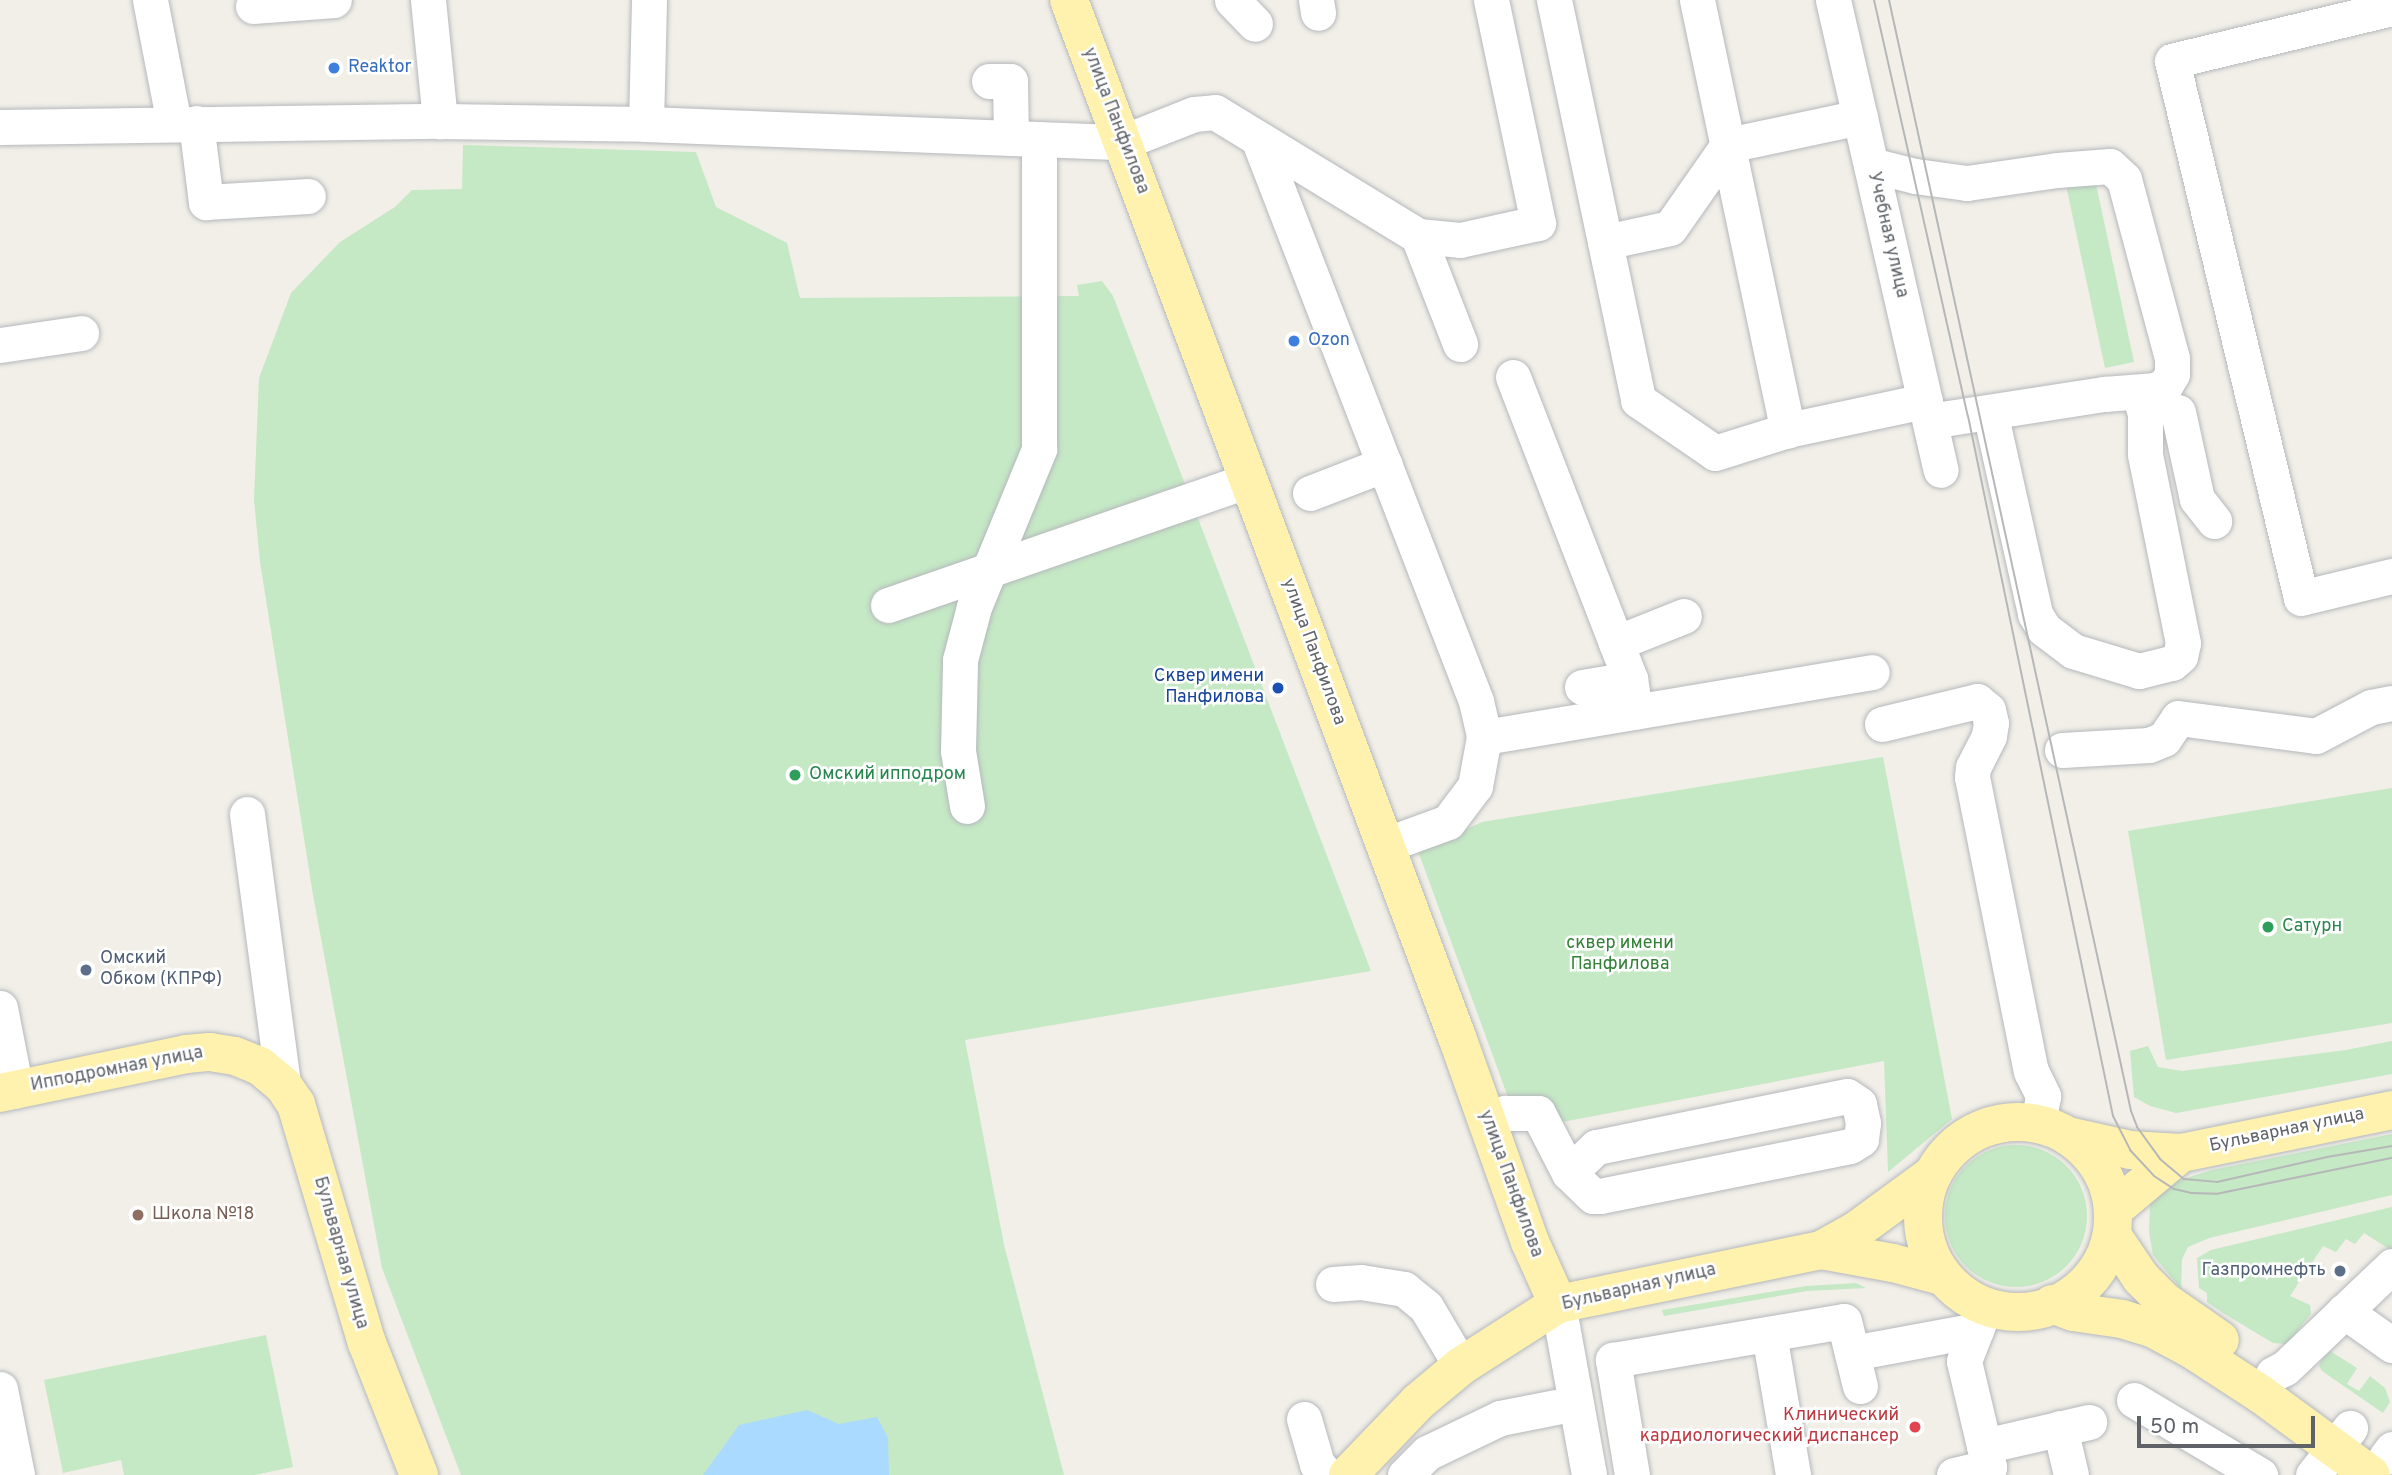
<!DOCTYPE html>
<html>
<head>
<meta charset="utf-8">
<style>
	body { margin:0 }
	#map { position:relative; width:2392px; height:1475px; overflow:hidden; background:#f1efe8; font-family:Overpass,sans-serif }
	div>[style] { position:absolute }
	[style*='--x'] { left:calc(var(--x)*1px); top:calc(var(--y)*1px); width:calc(var(--w)*1px); rotate:calc(var(--a)*1deg) }
	.green>* { inset:0; background:#c5e8c5 }
	.round { border-radius:50% }
	.water>* { inset:0; background:#aadaff }
	.roads { filter:drop-shadow(0 0 2px #b5b8bc) drop-shadow(0 0 2px #b5b8bc) }
	.minor>* { height:35px; margin:-17.5px; padding:0 17.5px; transform-origin:17.5px; border-radius:17.5px; background:#fff }
	.major>* { height:38px; margin:-19px; padding:0 19px; transform-origin:19px; border-radius:19px; background:#fff2af }
	.major>.ring { margin:-19px; padding:0; box-sizing:content-box; background:none; border:38px solid #fff2af; border-radius:50% }
	.tram>* { height:2px; margin:-1px; padding:0 1px; transform-origin:1px; border-radius:1px; background:#b6b7b8 }
	.dots>* { width:19px; height:19px; translate:-50% -50%; box-sizing:border-box; border:4px solid #fff; border-radius:50% }
	span { translate:-50% -50%; white-space:nowrap; text-align:center; line-height:1.15; -webkit-text-stroke:5px #fff; paint-order:stroke }
	.shop-label { font-size:18px; color:#366cbe }
	.left { translate:0 -50%; text-align:left }
	.street-label { font-size:18px; color:#5f6368 }
	.transit-label { font-size:18px; color:#164399 }
	.right { translate:-100% -50%; text-align:right }
	.leisure-label { font-size:18px; color:#27864d }
	.park-label { font-size:18px; color:#348238 }
	.service-label { font-size:18px; color:#4e5e75 }
	.education-label { font-size:18px; color:#785e54 }
	.health-label { font-size:18px; color:#be3a42 }
	.scale { position:absolute; left:2137px; top:1416px; width:178px; height:32px; box-sizing:border-box; border:4px solid #5f6368; border-top:0; padding-left:9px; font-size:21px; line-height:24px; white-space:nowrap; color:#5f6368; -webkit-text-stroke:5px #fff; paint-order:stroke }
</style>
</head>
<body>
<div id="map">
	<div class="green">
		<i style="clip-path:polygon(463px 145px,696px 152px,716px 207px,787px 243px,800px 298px,1079px 296px,1077px 285px,1102px 281px,1113px 296px,1371px 971px,965px 1040px,1004px 1245px,1064px 1475px,461px 1475px,382px 1268px,313px 895px,260px 562px,254px 500px,259px 378px,291px 293px,340px 242px,395px 207px,412px 190px,462px 189px)"></i>
		<i style="clip-path:polygon(2093px 170px,2134px 362px,2105px 368px,2064px 176px)"></i>
		<i style="clip-path:polygon(1883px 757px,1952px 1119px,1888px 1172px,1884px 1061px,1520px 1130px,1418px 851px,1482px 822px)"></i>
		<i style="clip-path:polygon(2392px 788px,2392px 1023px,2166px 1060px,2128px 831px)"></i>
		<i style="clip-path:polygon(2392px 1041px,2392px 1074px,2176px 1113px,2150px 1106px,2134px 1097px,2130px 1051px,2148px 1046px,2158px 1067px,2182px 1071px,2346px 1050px)"></i>
		<i style="clip-path:polygon(2392px 1134px,2392px 1195px,2209px 1238px,2188px 1247px,2182px 1259px,2181px 1289px,2153px 1255px,2149px 1232px,2150px 1205px,2161px 1189px,2173px 1182px,2212px 1170px)"></i>
		<i class="round" style="left:1945px;top:1145px;width:142px;height:142px"></i>
		<i style="clip-path:polygon(2392px 1207px,2392px 1251px,2364px 1233px,2355px 1244px,2346px 1239px,2336px 1252px,2323px 1246px,2290px 1296px,2310px 1305px,2311px 1314px,2287px 1344px,2273px 1343px,2223px 1313px,2207px 1302px,2207px 1293px,2199px 1288px,2197px 1258px,2211px 1250px)"></i>
		<i style="clip-path:polygon(1856px 1283px,1866px 1288px,1807px 1291px,1664px 1316px,1662px 1310px,1806px 1286px)"></i>
		<i style="clip-path:polygon(266px 1335px,293px 1467px,254px 1475px,124px 1475px,121px 1460px,63px 1473px,44px 1380px)"></i>
		<i style="clip-path:polygon(2330px 1351px,2357px 1368px,2347px 1384px,2359px 1391px,2370px 1376px,2385px 1388px,2390px 1402px,2383px 1413px,2322px 1371px,2319px 1366px,2322px 1359px)"></i>
	</div>
	<div class="water">
		<i style="clip-path:polygon(807px 1410px,839px 1424px,877px 1417px,888px 1438px,889px 1475px,703px 1475px,739px 1425px)"></i>
	</div>
	<div class="roads">
		<div class="minor">
			<i style="--x:150;--y:0;--w:125;--a:79"></i>
			<i style="--x:428;--y:0;--w:122;--a:84.3"></i>
			<i style="--x:1232;--y:0;--w:33;--a:46"></i>
			<i style="--x:1316;--y:0;--w:13;--a:81"></i>
			<i style="--x:1554;--y:0;--w:409;--a:78.1"></i>
			<i style="--x:1638;--y:400;--w:93;--a:34.5"></i>
			<i style="--x:1715;--y:453;--w:77;--a:-17.5"></i>
			<i style="--x:1788;--y:430;--w:140;--a:-12"></i>
			<i style="--x:1697;--y:0;--w:440;--a:78.1"></i>
			<i style="--x:1833;--y:0;--w:482;--a:77.1"></i>
			<i style="--x:253;--y:6;--w:81;--a:-4.2"></i>
			<i style="--x:2392;--y:8;--w:226;--a:166.5"></i>
			<i style="--x:2172;--y:61;--w:552;--a:76.49"></i>
			<i style="--x:2301;--y:598;--w:94;--a:-13.6"></i>
			<i style="--x:989;--y:81;--w:21;--a:0"></i>
			<i style="--x:1010;--y:81;--w:57;--a:89"></i>
			<i style="--x:196;--y:123;--w:80;--a:82.8"></i>
			<i style="--x:206;--y:202;--w:102;--a:-3.4"></i>
			<i style="--x:646;--y:124;--w:124;--a:-88.6"></i>
			<i style="--x:0;--y:127;--w:440;--a:-0.8"></i>
			<i style="--x:440;--y:121;--w:206;--a:0.8"></i>
			<i style="--x:646;--y:124;--w:477;--a:2.2"></i>
			<i style="--x:1123;--y:142;--w:76;--a:-21.5"></i>
			<i style="--x:1194;--y:114;--w:21;--a:-5"></i>
			<i style="--x:1215;--y:112;--w:238;--a:31.4"></i>
			<i style="--x:1418;--y:236;--w:42;--a:5.4"></i>
			<i style="--x:1460;--y:240;--w:80;--a:-12.3"></i>
			<i style="--x:1538;--y:223;--w:228;--a:-101.9"></i>
			<i style="--x:1259;--y:141;--w:601;--a:68.82"></i>
			<i style="--x:1476;--y:701;--w:37;--a:77"></i>
			<i style="--x:1484;--y:737;--w:50;--a:100.4"></i>
			<i style="--x:1475;--y:786;--w:45;--a:126.9"></i>
			<i style="--x:1448;--y:822;--w:67;--a:159.9"></i>
			<i style="--x:1871;--y:165;--w:45;--a:14"></i>
			<i style="--x:1915;--y:176;--w:52;--a:7.7"></i>
			<i style="--x:1967;--y:183;--w:91;--a:-8.2"></i>
			<i style="--x:2057;--y:170;--w:53;--a:-4.3"></i>
			<i style="--x:2110;--y:166;--w:19;--a:43"></i>
			<i style="--x:2124;--y:179;--w:185;--a:75"></i>
			<i style="--x:2172;--y:358;--w:16;--a:90"></i>
			<i style="--x:2172;--y:374;--w:12;--a:121"></i>
			<i style="--x:2166;--y:384;--w:12;--a:149"></i>
			<i style="--x:2156;--y:390;--w:52;--a:175.6"></i>
			<i style="--x:2104;--y:394;--w:176;--a:171.2"></i>
			<i style="--x:1418;--y:236;--w:116;--a:68.7"></i>
			<i style="--x:1605;--y:242;--w:66;--a:-12.2"></i>
			<i style="--x:1670;--y:228;--w:101;--a:-55.1"></i>
			<i style="--x:1728;--y:145;--w:135;--a:-12"></i>
			<i style="--x:0;--y:345;--w:82;--a:-8.4"></i>
			<i style="--x:1513;--y:377;--w:324;--a:68.8"></i>
			<i style="--x:1630;--y:679;--w:33;--a:81"></i>
			<i style="--x:1990;--y:412;--w:207;--a:77.4"></i>
			<i style="--x:2035;--y:614;--w:17;--a:59"></i>
			<i style="--x:2044;--y:629;--w:36;--a:37"></i>
			<i style="--x:2073;--y:651;--w:69;--a:16.9"></i>
			<i style="--x:2139;--y:671;--w:34;--a:-14"></i>
			<i style="--x:2172;--y:663;--w:11;--a:-41"></i>
			<i style="--x:2180;--y:656;--w:13;--a:-77"></i>
			<i style="--x:2183;--y:643;--w:193;--a:-101.4"></i>
			<i style="--x:2145;--y:454;--w:40;--a:-90"></i>
			<i style="--x:2145;--y:414;--w:22;--a:-106"></i>
			<i style="--x:2178;--y:412;--w:89;--a:77.7"></i>
			<i style="--x:2197;--y:499;--w:28;--a:52"></i>
			<i style="--x:1310;--y:493;--w:80;--a:-21.1"></i>
			<i style="--x:888;--y:605;--w:382;--a:-19.1"></i>
			<i style="--x:1616;--y:643;--w:73;--a:-21.7"></i>
			<i style="--x:1582;--y:687;--w:49;--a:-9.5"></i>
			<i style="--x:1882;--y:724;--w:98;--a:-13.6"></i>
			<i style="--x:1977;--y:701;--w:14;--a:39"></i>
			<i style="--x:1988;--y:710;--w:13;--a:77"></i>
			<i style="--x:1991;--y:723;--w:13;--a:99"></i>
			<i style="--x:1989;--y:736;--w:35;--a:117"></i>
			<i style="--x:1973;--y:767;--w:10;--a:96"></i>
			<i style="--x:1972;--y:777;--w:300;--a:78.7"></i>
			<i style="--x:2031;--y:1071;--w:28;--a:64"></i>
			<i style="--x:2043;--y:1096;--w:28;--a:100"></i>
			<i style="--x:1484;--y:737;--w:393;--a:-9.5"></i>
			<i style="--x:2062;--y:750;--w:87;--a:-3.3"></i>
			<i style="--x:2149;--y:745;--w:16;--a:-22"></i>
			<i style="--x:2164;--y:739;--w:25;--a:-56"></i>
			<i style="--x:2178;--y:718;--w:139;--a:7.4"></i>
			<i style="--x:2316;--y:736;--w:62;--a:-27.8"></i>
			<i style="--x:2371;--y:707;--w:21;--a:-11"></i>
			<i style="--x:967;--y:806;--w:56;--a:-99.3"></i>
			<i style="--x:958;--y:751;--w:91;--a:-88.7"></i>
			<i style="--x:960;--y:660;--w:55;--a:-75.2"></i>
			<i style="--x:974;--y:607;--w:171;--a:-67.6"></i>
			<i style="--x:1039;--y:449;--w:310;--a:-90"></i>
			<i style="--x:247;--y:814;--w:273;--a:82.4"></i>
			<i style="--x:0;--y:1008;--w:84;--a:79"></i>
			<i style="--x:1486;--y:1119;--w:20;--a:-18"></i>
			<i style="--x:1505;--y:1113;--w:33;--a:0"></i>
			<i style="--x:1538;--y:1113;--w:68;--a:62.7"></i>
			<i style="--x:1569;--y:1173;--w:33;--a:44"></i>
			<i style="--x:1593;--y:1196;--w:7;--a:0"></i>
			<i style="--x:1600;--y:1196;--w:255;--a:-11.3"></i>
			<i style="--x:1850;--y:1146;--w:13;--a:-32"></i>
			<i style="--x:1861;--y:1139;--w:16;--a:-83"></i>
			<i style="--x:1863;--y:1123;--w:19;--a:-102"></i>
			<i style="--x:1859;--y:1104;--w:14;--a:-146"></i>
			<i style="--x:1847;--y:1096;--w:256;--a:168.5"></i>
			<i style="--x:1596;--y:1147;--w:37;--a:136"></i>
			<i style="--x:1333;--y:1284;--w:28;--a:-4"></i>
			<i style="--x:1361;--y:1282;--w:44;--a:9.2"></i>
			<i style="--x:1404;--y:1289;--w:28;--a:39"></i>
			<i style="--x:1426;--y:1307;--w:69;--a:59.3"></i>
			<i style="--x:1558;--y:1304;--w:174;--a:79.7"></i>
			<i style="--x:2344;--y:1311;--w:59;--a:35.3"></i>
			<i style="--x:1769;--y:1334;--w:143;--a:80.3"></i>
			<i style="--x:1852;--y:1353;--w:126;--a:-10.5"></i>
			<i style="--x:2273;--y:1374;--w:13;--a:-27"></i>
			<i style="--x:2285;--y:1368;--w:148;--a:-43.6"></i>
			<i style="--x:0;--y:1389;--w:88;--a:78.8"></i>
			<i style="--x:2134;--y:1400;--w:147;--a:30.8"></i>
			<i style="--x:1304;--y:1419;--w:47;--a:73.9"></i>
			<i style="--x:1317;--y:1464;--w:15;--a:48"></i>
			<i style="--x:2060;--y:1428;--w:48;--a:76.8"></i>
			<i style="--x:1984;--y:1446;--w:108;--a:-12.9"></i>
			<i style="--x:2386;--y:1457;--w:10;--a:-53"></i>
			<i style="--x:1405;--y:1475;--w:31;--a:-45"></i>
			<i style="--x:1427;--y:1453;--w:81;--a:-25.6"></i>
			<i style="--x:1500;--y:1418;--w:77;--a:-11.2"></i>
			<i style="--x:1632;--y:1475;--w:117;--a:-99.4"></i>
			<i style="--x:1613;--y:1360;--w:234;--a:-9.6"></i>
			<i style="--x:1844;--y:1321;--w:67;--a:76.2"></i>
			<i style="--x:1954;--y:1475;--w:36;--a:-13"></i>
			<i style="--x:1989;--y:1467;--w:109;--a:-103.3"></i>
			<i style="--x:1964;--y:1361;--w:58;--a:-68.7"></i>
			<i style="--x:2313;--y:1475;--w:60;--a:-51.8"></i>
		</div>
		<div class="major">
			<i style="--x:1069;--y:0;--w:1107;--a:69.49"></i>
			<i style="--x:1457;--y:1037;--w:218;--a:70.4"></i>
			<i style="--x:1530;--y:1242;--w:68;--a:65.7"></i>
			<i style="--x:0;--y:1093;--w:190;--a:-11.8"></i>
			<i style="--x:186;--y:1054;--w:24;--a:-5"></i>
			<i style="--x:210;--y:1052;--w:25;--a:9"></i>
			<i style="--x:235;--y:1056;--w:27;--a:22"></i>
			<i style="--x:260;--y:1066;--w:30;--a:40"></i>
			<i style="--x:283;--y:1085;--w:23;--a:56"></i>
			<i style="--x:296;--y:1104;--w:249;--a:73.5"></i>
			<i style="--x:367;--y:1343;--w:142;--a:68.5"></i>
			<i class="ring" style="left:1923px;top:1122px;width:152px;height:152px"></i>
			<i style="--x:2068;--y:1136;--w:64;--a:12.7"></i>
			<i style="--x:2130;--y:1150;--w:51;--a:3.4"></i>
			<i style="--x:2181;--y:1153;--w:215;--a:-11.5"></i>
			<i style="--x:2113;--y:1210;--w:89;--a:-40"></i>
			<i style="--x:2112;--y:1235;--w:52;--a:56"></i>
			<i style="--x:2141;--y:1278;--w:33;--a:45"></i>
			<i style="--x:2164;--y:1301;--w:68;--a:34.9"></i>
			<i style="--x:1821;--y:1250;--w:73;--a:10.2"></i>
			<i style="--x:1893;--y:1263;--w:51;--a:14.9"></i>
			<i style="--x:2052;--y:1304;--w:22;--a:21"></i>
			<i style="--x:2073;--y:1312;--w:49;--a:8.1"></i>
			<i style="--x:2122;--y:1319;--w:31;--a:17"></i>
			<i style="--x:2152;--y:1328;--w:47;--a:28.2"></i>
			<i style="--x:2193;--y:1350;--w:82;--a:33.1"></i>
			<i style="--x:2262;--y:1395;--w:135;--a:36.3"></i>
			<i style="--x:1348;--y:1475;--w:101;--a:-46.2"></i>
			<i style="--x:1418;--y:1402;--w:56;--a:-39.9"></i>
			<i style="--x:1461;--y:1366;--w:115;--a:-32.6"></i>
			<i style="--x:1558;--y:1304;--w:268;--a:-11.6"></i>
			<i style="--x:1821;--y:1250;--w:38;--a:-29"></i>
			<i style="--x:1854;--y:1232;--w:97;--a:-36.2"></i>
		</div>
	</div>
	<div class="tram">
		<i style="--x:1874;--y:0;--w:426;--a:77.3"></i>
		<i style="--x:1968;--y:416;--w:715;--a:78.3"></i>
		<i style="--x:2113;--y:1116;--w:38;--a:63"></i>
		<i style="--x:2130;--y:1150;--w:35;--a:47"></i>
		<i style="--x:2154;--y:1176;--w:24;--a:33"></i>
		<i style="--x:2174;--y:1189;--w:17;--a:13"></i>
		<i style="--x:2191;--y:1193;--w:25;--a:2"></i>
		<i style="--x:2216;--y:1194;--w:180;--a:-11.6"></i>
		<i style="--x:1889;--y:0;--w:1137;--a:77.71"></i>
		<i style="--x:2131;--y:1111;--w:17;--a:69"></i>
		<i style="--x:2137;--y:1127;--w:39;--a:54"></i>
		<i style="--x:2160;--y:1159;--w:31;--a:40"></i>
		<i style="--x:2184;--y:1179;--w:33;--a:5"></i>
		<i style="--x:2217;--y:1182;--w:113;--a:-12.8"></i>
		<i style="--x:2327;--y:1157;--w:66;--a:-9.6"></i>
	</div>
	<div class="dots">
		<i style="left:334px;top:68px;background:#3f7fe0"></i>
		<i style="left:1294px;top:341px;background:#3f7fe0"></i>
		<i style="left:1278px;top:688px;background:#1a4fb4"></i>
		<i style="left:795px;top:775px;background:#2e9e5b"></i>
		<i style="left:2268px;top:927px;background:#2e9e5b"></i>
		<i style="left:86px;top:970px;background:#5c6f8a"></i>
		<i style="left:138px;top:1215px;background:#8d6e63"></i>
		<i style="left:2340px;top:1271px;background:#5c6f8a"></i>
		<i style="left:1915px;top:1427px;background:#e0444e"></i>
	</div>
	<div class="shop-label">
		<span class="left" style="left:348px;top:68px">Reaktor</span>
		<span class="left" style="left:1308px;top:341px">Ozon</span>
	</div>
	<div class="street-label">
		<span style="left:1115px;top:121px;rotate:69deg">улица Панфилова</span>
		<span style="left:1887px;top:235px;rotate:77deg">Учебная улица</span>
		<span style="left:1313px;top:652px;rotate:70deg">улица Панфилова</span>
		<span style="left:117px;top:1070px;rotate:-11deg">Ипподромная улица</span>
		<span style="left:2287px;top:1131px;rotate:-12deg">Бульварная улица</span>
		<span style="left:1510px;top:1184px;rotate:70deg">улица Панфилова</span>
		<span style="left:340px;top:1253px;rotate:74deg">Бульварная улица</span>
		<span style="left:1639px;top:1288px;rotate:-13deg">Бульварная улица</span>
	</div>
	<div class="transit-label">
		<span class="right" style="left:1264px;top:688px">Сквер имени<br>Панфилова</span>
	</div>
	<div class="leisure-label">
		<span class="left" style="left:809px;top:775px">Омский ипподром</span>
		<span class="left" style="left:2282px;top:927px">Сатурн</span>
	</div>
	<div class="park-label">
		<span style="left:1620px;top:955px">сквер имени<br>Панфилова</span>
	</div>
	<div class="service-label">
		<span class="left" style="left:100px;top:970px">Омский<br>Обком (КПРФ)</span>
		<span class="right" style="left:2326px;top:1271px">Газпромнефть</span>
	</div>
	<div class="education-label">
		<span class="left" style="left:152px;top:1215px">Школа №18</span>
	</div>
	<div class="health-label">
		<span class="right" style="left:1899px;top:1427px">Клинический<br>кардиологический диспансер</span>
	</div>
	<div class="scale">50 m</div>
</div>
</body>
</html>
